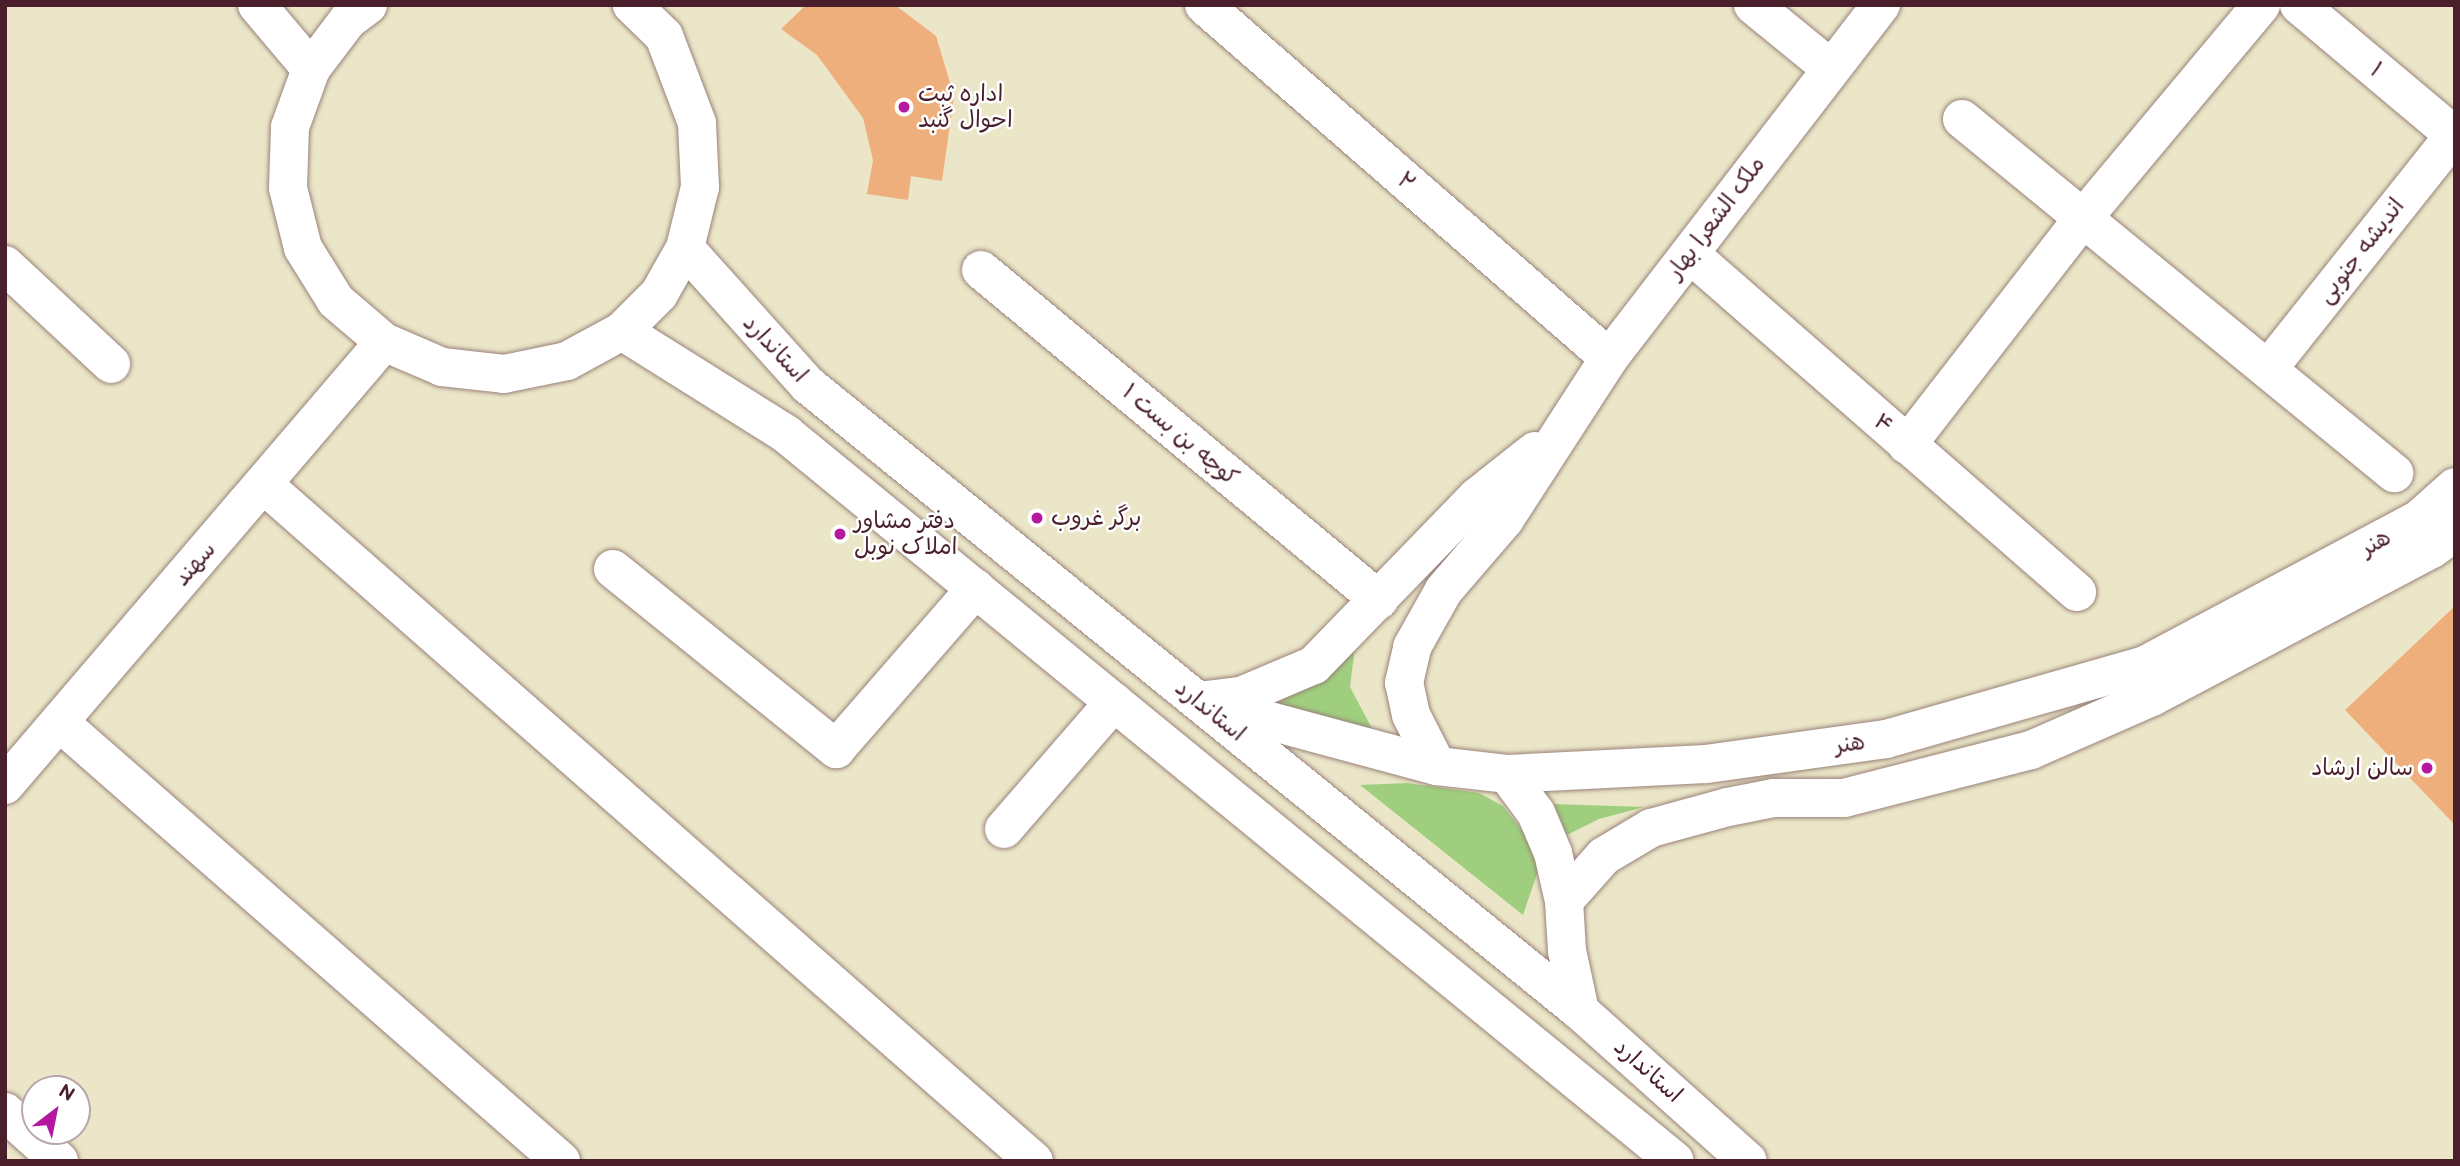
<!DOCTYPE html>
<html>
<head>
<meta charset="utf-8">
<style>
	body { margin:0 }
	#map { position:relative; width:2460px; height:1166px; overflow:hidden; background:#ebe6c8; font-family:"Balsamiq Sans","Playpen Sans Arabic",sans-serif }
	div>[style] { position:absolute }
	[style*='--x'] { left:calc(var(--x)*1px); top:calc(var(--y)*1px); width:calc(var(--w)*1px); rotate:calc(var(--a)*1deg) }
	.green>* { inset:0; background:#9fcf7e }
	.building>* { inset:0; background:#eeaf7d }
	.roads { filter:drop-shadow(0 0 2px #9a827a) drop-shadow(0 0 2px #9a827a) }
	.street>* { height:38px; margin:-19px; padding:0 19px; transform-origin:19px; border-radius:19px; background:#fff }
	.secondary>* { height:38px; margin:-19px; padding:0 19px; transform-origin:19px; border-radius:19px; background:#fff }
	.dots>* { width:19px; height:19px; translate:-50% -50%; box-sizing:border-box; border:4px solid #fff; border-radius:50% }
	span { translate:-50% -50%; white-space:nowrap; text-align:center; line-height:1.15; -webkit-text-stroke:5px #fff; paint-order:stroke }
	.street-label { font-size:23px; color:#4a1f2b }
	.poi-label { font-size:23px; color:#4a1f2b }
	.left { translate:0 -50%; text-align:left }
	.right { translate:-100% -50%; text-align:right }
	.frame { position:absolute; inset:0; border:7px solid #4a1f2b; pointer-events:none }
	.north { position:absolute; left:21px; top:1075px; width:70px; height:70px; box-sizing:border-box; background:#fff; border:2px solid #b7a5aa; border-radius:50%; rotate:32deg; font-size:19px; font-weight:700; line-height:28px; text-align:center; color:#4a1f2b }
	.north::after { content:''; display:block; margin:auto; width:24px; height:32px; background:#b5179e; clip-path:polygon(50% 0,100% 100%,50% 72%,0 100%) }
</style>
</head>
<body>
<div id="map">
	<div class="green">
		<i style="clip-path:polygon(1357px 631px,1350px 687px,1376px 736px,1265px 712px,1313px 679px)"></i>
		<i style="clip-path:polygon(1407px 783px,1479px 793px,1503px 806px,1524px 833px,1539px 868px,1523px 915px,1360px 785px)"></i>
		<i style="clip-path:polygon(1554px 804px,1644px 807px,1599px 819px,1567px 835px)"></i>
	</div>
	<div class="building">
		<i style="clip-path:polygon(806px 5px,895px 5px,936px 36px,954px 96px,942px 181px,911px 176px,908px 200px,867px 194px,873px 160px,863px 118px,817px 55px,781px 29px)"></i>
		<i style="clip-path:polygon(2455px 606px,2455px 825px,2345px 710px)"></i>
	</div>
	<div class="roads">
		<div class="street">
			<i style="--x:1204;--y:5;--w:537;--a:41.08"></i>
			<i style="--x:2299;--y:5;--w:204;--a:40"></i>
			<i style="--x:1962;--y:119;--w:559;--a:39.33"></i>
			<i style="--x:1690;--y:254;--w:514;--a:41.13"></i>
			<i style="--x:5;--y:265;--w:145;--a:43"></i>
			<i style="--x:981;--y:270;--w:517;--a:39.66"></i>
			<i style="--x:2268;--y:369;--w:300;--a:-51.5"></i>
			<i style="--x:1907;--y:445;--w:289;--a:-52.2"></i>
			<i style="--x:2084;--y:217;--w:276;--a:-50.1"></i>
			<i style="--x:263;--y:484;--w:1026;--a:41.29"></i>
			<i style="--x:613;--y:569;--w:287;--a:38.9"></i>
			<i style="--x:836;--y:749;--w:213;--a:-49"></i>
			<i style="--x:59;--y:722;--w:667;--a:41.17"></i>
			<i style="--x:5;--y:785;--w:583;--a:-49.45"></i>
			<i style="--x:1844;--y:798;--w:193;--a:-14.4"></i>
			<i style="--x:2031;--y:750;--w:132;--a:-23.7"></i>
			<i style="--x:2152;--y:697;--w:317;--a:-27.9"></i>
			<i style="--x:2432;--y:549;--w:29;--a:-36"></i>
			<i style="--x:1004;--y:829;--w:168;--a:-49.1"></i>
			<i style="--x:5;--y:1112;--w:73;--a:42.2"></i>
		</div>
		<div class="secondary">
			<i style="--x:257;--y:5;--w:84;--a:49.8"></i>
			<i style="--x:368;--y:5;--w:25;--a:143"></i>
			<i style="--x:348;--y:20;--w:61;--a:127.1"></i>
			<i style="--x:311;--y:69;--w:62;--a:109.9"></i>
			<i style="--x:290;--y:127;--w:61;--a:91.9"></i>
			<i style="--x:288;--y:188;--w:62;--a:76"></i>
			<i style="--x:303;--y:248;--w:62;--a:58.1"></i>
			<i style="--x:336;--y:301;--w:63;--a:40.5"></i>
			<i style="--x:384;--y:342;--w:63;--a:23.3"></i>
			<i style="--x:442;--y:367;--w:62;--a:6.4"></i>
			<i style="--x:504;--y:374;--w:64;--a:-11.7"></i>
			<i style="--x:567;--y:361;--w:63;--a:-28.6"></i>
			<i style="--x:622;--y:331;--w:52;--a:-45"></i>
			<i style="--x:659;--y:294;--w:53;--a:-60.5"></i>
			<i style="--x:685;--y:248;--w:63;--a:-76.2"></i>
			<i style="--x:700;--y:187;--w:64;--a:-92.7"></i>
			<i style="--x:697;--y:123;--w:93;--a:-110.8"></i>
			<i style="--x:664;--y:36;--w:45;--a:-135.9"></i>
			<i style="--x:1753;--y:5;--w:98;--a:39.2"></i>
			<i style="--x:685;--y:248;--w:184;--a:48.1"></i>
			<i style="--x:808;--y:385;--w:994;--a:39.04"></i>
			<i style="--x:1580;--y:1011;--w:225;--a:41.8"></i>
			<i style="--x:622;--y:331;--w:194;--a:32.1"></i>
			<i style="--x:786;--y:434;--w:1148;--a:39.28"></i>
			<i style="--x:1206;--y:700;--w:35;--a:-7"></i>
			<i style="--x:1241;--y:696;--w:79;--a:-23"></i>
			<i style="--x:1314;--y:665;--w:234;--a:-45.9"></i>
			<i style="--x:1477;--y:497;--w:74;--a:-38.4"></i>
			<i style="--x:1214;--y:706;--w:231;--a:15.1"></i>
			<i style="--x:1437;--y:766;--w:70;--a:6.5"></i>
			<i style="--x:1507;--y:774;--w:199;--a:-2.9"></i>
			<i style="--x:1706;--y:764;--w:182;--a:-7.9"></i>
			<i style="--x:1886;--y:739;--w:267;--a:-15.9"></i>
			<i style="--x:2143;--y:666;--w:313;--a:-28"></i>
			<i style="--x:2419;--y:519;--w:48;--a:-41.6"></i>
			<i style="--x:1437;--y:766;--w:57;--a:-117"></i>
			<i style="--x:1411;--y:715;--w:33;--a:-102"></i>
			<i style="--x:1404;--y:683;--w:37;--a:-77"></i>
			<i style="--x:1412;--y:647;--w:65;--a:-60.7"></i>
			<i style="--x:1444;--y:590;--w:94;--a:-49.3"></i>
			<i style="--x:1505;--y:519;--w:192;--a:-57.1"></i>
			<i style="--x:1609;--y:358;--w:446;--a:-52.4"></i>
			<i style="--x:1507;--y:774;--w:49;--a:53.4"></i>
			<i style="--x:1536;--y:813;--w:43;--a:67"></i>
			<i style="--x:1553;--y:853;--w:49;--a:77.1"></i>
			<i style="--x:1580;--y:1011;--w:61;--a:-102.2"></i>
			<i style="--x:1567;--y:951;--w:50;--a:-93.4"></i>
			<i style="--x:1564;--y:901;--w:60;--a:-48.4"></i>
			<i style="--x:1604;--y:856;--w:55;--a:-30.8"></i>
			<i style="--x:1651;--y:828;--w:80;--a:-15.3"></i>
			<i style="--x:1728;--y:807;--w:47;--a:-11.1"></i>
			<i style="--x:1774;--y:798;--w:70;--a:0"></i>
		</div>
	</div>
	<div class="dots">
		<i style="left:904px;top:107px;background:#b5179e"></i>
		<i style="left:1037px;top:518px;background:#b5179e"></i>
		<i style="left:840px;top:534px;background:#b5179e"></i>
		<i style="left:2427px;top:768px;background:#b5179e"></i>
	</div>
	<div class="street-label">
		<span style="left:2376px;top:70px;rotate:40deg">۱</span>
		<span style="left:1406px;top:182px;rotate:41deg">۲</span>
		<span style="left:1716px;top:218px;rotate:-53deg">ملک الشعرا بهار</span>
		<span style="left:2361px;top:251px;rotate:-52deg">اندیشه جنوبی</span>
		<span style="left:775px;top:349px;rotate:47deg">استاندارد</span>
		<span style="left:1883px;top:424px;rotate:41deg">۴</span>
		<span style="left:1180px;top:435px;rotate:40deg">کوچه بن بست ۱</span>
		<span style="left:2376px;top:543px;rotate:-29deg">هنر</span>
		<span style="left:195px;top:564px;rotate:-49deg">سهند</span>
		<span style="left:1210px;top:711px;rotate:39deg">استاندارد</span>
		<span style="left:1850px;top:744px;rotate:-8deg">هنر</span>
		<span style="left:1648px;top:1071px;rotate:42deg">استاندارد</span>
	</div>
	<div class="poi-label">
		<span class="left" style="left:918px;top:107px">اداره ثبت<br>احوال گنبد</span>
		<span class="left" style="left:1051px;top:518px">برگر غروب</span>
		<span class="left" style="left:854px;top:534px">دفتر مشاور<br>املاک نوبل</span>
		<span class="right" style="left:2413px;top:768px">سالن ارشاد</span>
	</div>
	<div class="frame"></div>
	<div class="north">N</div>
</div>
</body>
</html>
